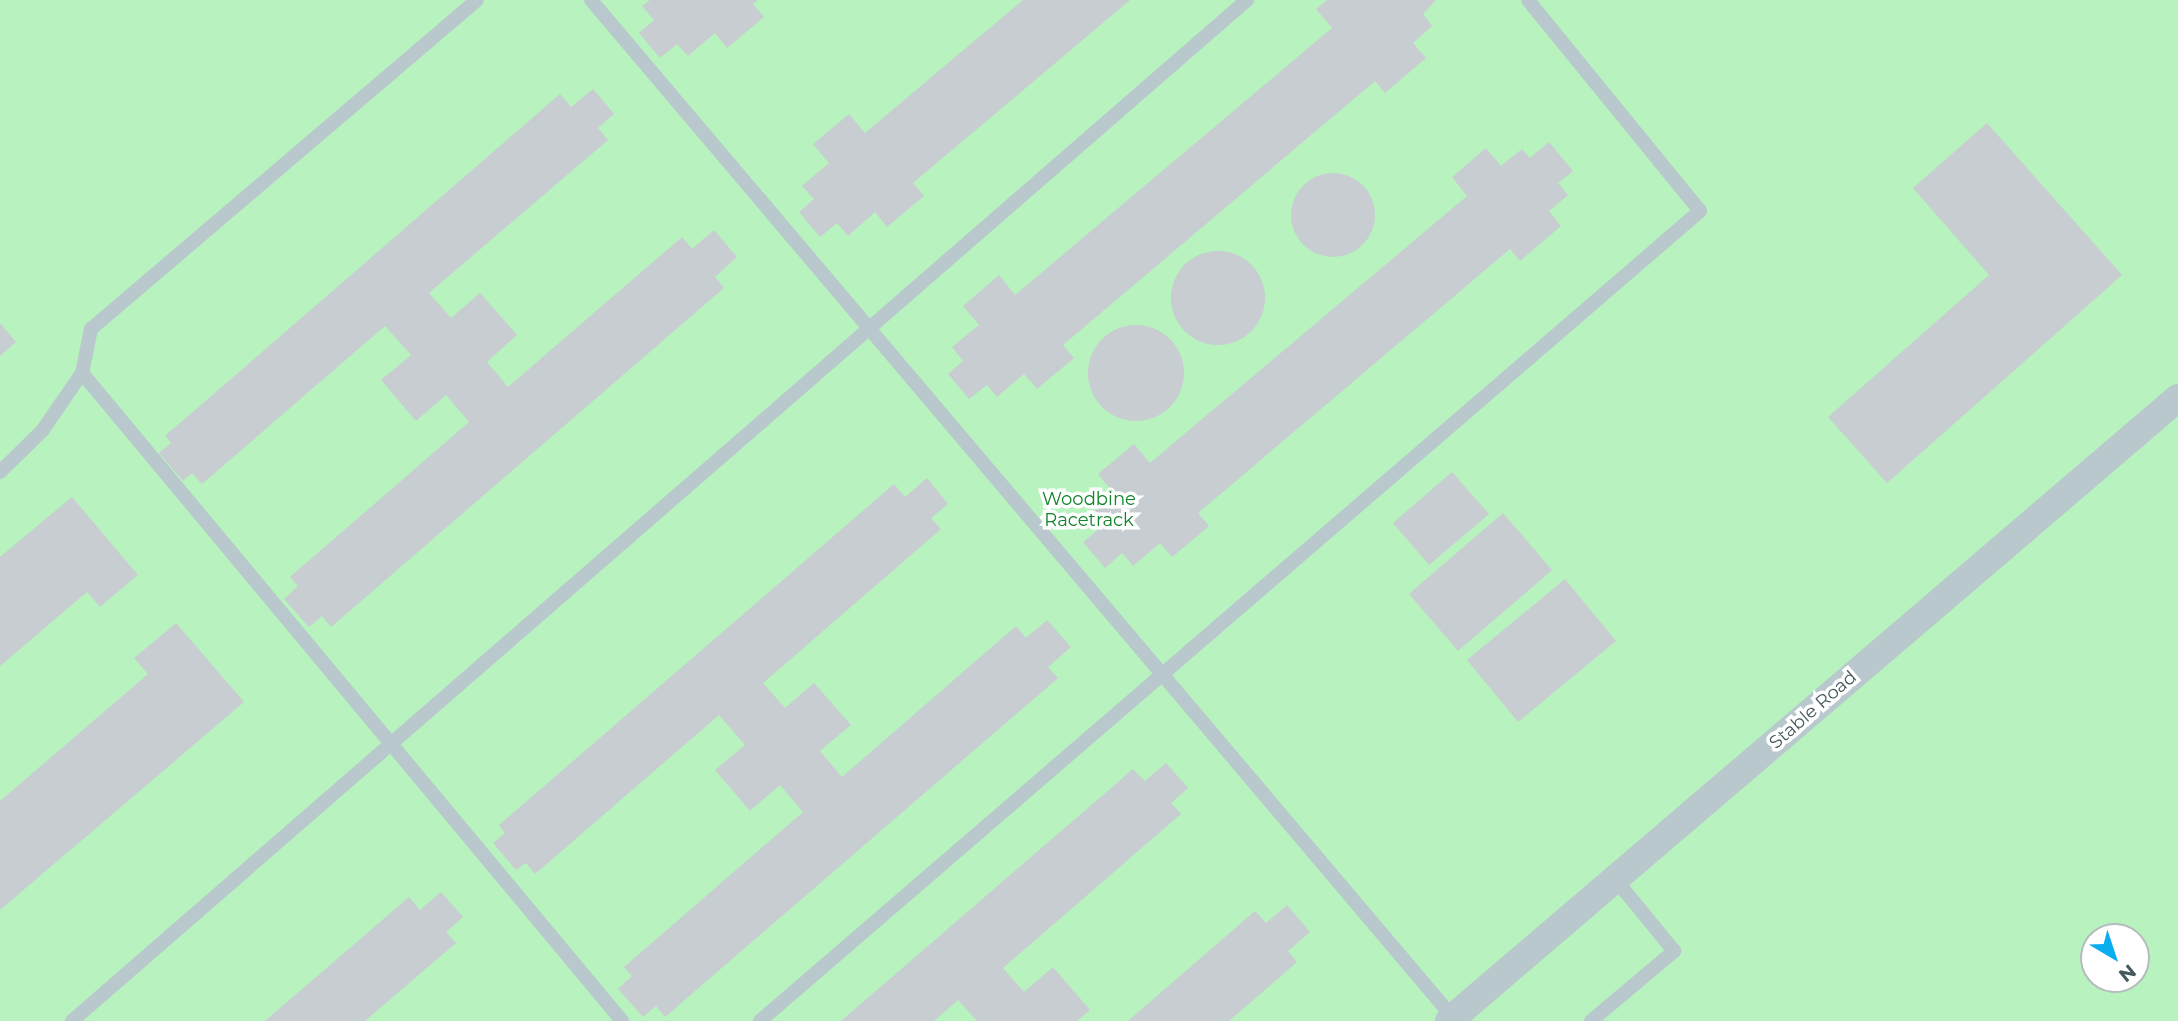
<!DOCTYPE html>
<html>
<head>
<meta charset="utf-8">
<style>
	body { margin:0 }
	#map { position:relative; width:2178px; height:1021px; overflow:hidden; background:#f1edee; font-family:Montserrat,sans-serif }
	div>[style] { position:absolute }
	[style*='--x'] { left:calc(var(--x)*1px); top:calc(var(--y)*1px); width:calc(var(--w)*1px); rotate:calc(var(--a)*1deg) }
	.green>* { inset:0; background:#b8f2be }
	.building>* { inset:0; background:#c7cdd1 }
	.round { border-radius:50% }
	.service>* { height:14px; margin:-7px; padding:0 7px; transform-origin:7px; border-radius:7px; background:#b8c8cc }
	.minor>* { height:28px; margin:-14px; padding:0 14px; transform-origin:14px; border-radius:14px; background:#b8c8cc }
	span { translate:-50% -50%; white-space:nowrap; text-align:center; line-height:1.15; -webkit-text-stroke:7px #fff; paint-order:stroke }
	.park-label { font-size:18px; color:#0f8428 }
	.street-label { font-size:18px; color:#44585d }
	.north { position:absolute; left:2080px; top:923px; width:70px; height:70px; box-sizing:border-box; background:#fff; border:2px solid #b4bcbe; border-radius:50%; rotate:141deg; font-size:19px; font-weight:700; line-height:28px; text-align:center; color:#44585d }
	.north::after { content:''; display:block; margin:auto; width:24px; height:32px; background:#0aaeee; clip-path:polygon(50% 0,100% 100%,50% 72%,0 100%) }
</style>
</head>
<body>
<div id="map">
	<div class="green">
		<i style="clip-path:polygon(evenodd,0 0,2178px 0,2178px 1021px,0 1021px,0 0,2094px 937px,2136px 937px,2136px 979px,2094px 979px,2094px 937px)"></i>
	</div>
	<div class="building">
		<i style="clip-path:polygon(650px 0,758px 0,753px 4px,764px 17px,727px 48px,715px 33px,688px 56px,677px 44px,660px 58px,639px 33px,654px 20px,642px 6px)"></i>
		<i style="clip-path:polygon(1023px 0,1130px 0,913px 183px,924px 196px,887px 227px,875px 212px,848px 236px,837px 223px,820px 237px,799px 212px,814px 199px,802px 186px,829px 163px,813px 144px,849px 114px,865px 133px)"></i>
		<i style="clip-path:polygon(1327px 0,1436px 0,1423px 14px,1432px 26px,1413px 43px,1426px 58px,1385px 93px,1375px 81px,1063px 345px,1074px 358px,1037px 389px,1024px 374px,997px 397px,987px 385px,969px 399px,948px 374px,963px 361px,952px 347px,979px 325px,963px 306px,999px 275px,1015px 295px,1332px 28px,1316px 9px)"></i>
		<i style="clip-path:polygon(593px 89px,614px 114px,598px 128px,608px 140px,429px 293px,451px 318px,480px 293px,517px 335px,487px 362px,508px 387px,682px 237px,692px 249px,714px 230px,737px 257px,715px 277px,724px 288px,331px 627px,322px 616px,309px 627px,284px 599px,298px 586px,290px 577px,469px 422px,446px 395px,416px 421px,381px 380px,411px 355px,385px 326px,202px 484px,192px 473px,183px 481px,159px 453px,171px 443px,165px 436px,560px 94px,571px 107px)"></i>
		<i style="clip-path:polygon(1987px 123px,2122px 275px,1887px 483px,1828px 417px,1989px 275px,1913px 188px)"></i>
		<i style="clip-path:polygon(1549px 142px,1573px 171px,1558px 183px,1568px 195px,1549px 211px,1561px 226px,1520px 261px,1510px 249px,1198px 513px,1209px 526px,1172px 557px,1160px 543px,1133px 566px,1122px 553px,1105px 568px,1083px 542px,1098px 530px,1087px 516px,1114px 493px,1098px 474px,1134px 444px,1150px 463px,1467px 196px,1452px 177px,1486px 148px,1501px 166px,1522px 149px,1530px 158px)"></i>
		<i class="round" style="left:1291px;top:173px;width:84px;height:84px"></i>
		<i class="round" style="left:1171px;top:251px;width:94px;height:94px"></i>
		<i style="clip-path:polygon(0 323px,16px 342px,0 356px)"></i>
		<i class="round" style="left:1088px;top:325px;width:96px;height:96px"></i>
		<i style="clip-path:polygon(1452px 472px,1489px 514px,1429px 565px,1393px 523px)"></i>
		<i style="clip-path:polygon(927px 478px,948px 504px,931px 518px,941px 529px,763px 683px,785px 708px,814px 683px,851px 725px,820px 751px,842px 777px,1016px 626px,1026px 638px,1047px 620px,1071px 647px,1048px 667px,1058px 678px,665px 1017px,656px 1006px,643px 1017px,618px 989px,632px 976px,624px 967px,803px 812px,780px 785px,750px 811px,715px 770px,745px 745px,719px 715px,535px 874px,526px 863px,516px 870px,493px 843px,505px 833px,499px 825px,894px 484px,905px 497px)"></i>
		<i style="clip-path:polygon(72px 497px,138px 575px,100px 607px,87px 592px,0 666px,0 557px)"></i>
		<i style="clip-path:polygon(1503px 513px,1552px 570px,1458px 651px,1409px 594px)"></i>
		<i style="clip-path:polygon(1565px 579px,1616px 641px,1518px 722px,1467px 660px)"></i>
		<i style="clip-path:polygon(176px 623px,244px 702px,0 910px,0 801px,148px 674px,134px 658px)"></i>
		<i style="clip-path:polygon(1166px 763px,1188px 788px,1171px 803px,1181px 814px,1003px 968px,1024px 992px,1053px 967px,1090px 1010px,1077px 1021px,977px 1021px,958px 1000px,934px 1021px,841px 1021px,1133px 769px,1145px 781px)"></i>
		<i style="clip-path:polygon(441px 892px,463px 917px,446px 932px,456px 943px,365px 1021px,265px 1021px,409px 897px,420px 910px)"></i>
		<i style="clip-path:polygon(1287px 905px,1310px 932px,1288px 951px,1297px 962px,1229px 1021px,1128px 1021px,1255px 911px,1266px 923px)"></i>
	</div>
	<div class="service">
		<i style="--x:591;--y:0;--w:1338;--a:49.73"></i>
		<i style="--x:82;--y:373;--w:844;--a:50.19"></i>
		<i style="--x:0;--y:472;--w:59;--a:-44.3"></i>
		<i style="--x:42;--y:431;--w:70;--a:-55.4"></i>
		<i style="--x:82;--y:373;--w:45;--a:-78.4"></i>
		<i style="--x:91;--y:329;--w:507;--a:-40.44"></i>
		<i style="--x:72;--y:1021;--w:1557;--a:-40.99"></i>
		<i style="--x:760;--y:1021;--w:1241;--a:-40.75"></i>
		<i style="--x:1700;--y:211;--w:272;--a:-129.2"></i>
		<i style="--x:1591;--y:1021;--w:109;--a:-40.1"></i>
		<i style="--x:1674;--y:951;--w:93;--a:-129.3"></i>
	</div>
	<div class="minor">
		<i style="--x:1449;--y:1021;--w:959;--a:-40.52"></i>
	</div>
	<div class="park-label">
		<span style="left:1089px;top:510px">Woodbine<br>Racetrack</span>
	</div>
	<div class="street-label">
		<span style="left:1813px;top:710px;rotate:-41deg">Stable Road</span>
	</div>
	<div class="north">N</div>
</div>
</body>
</html>
